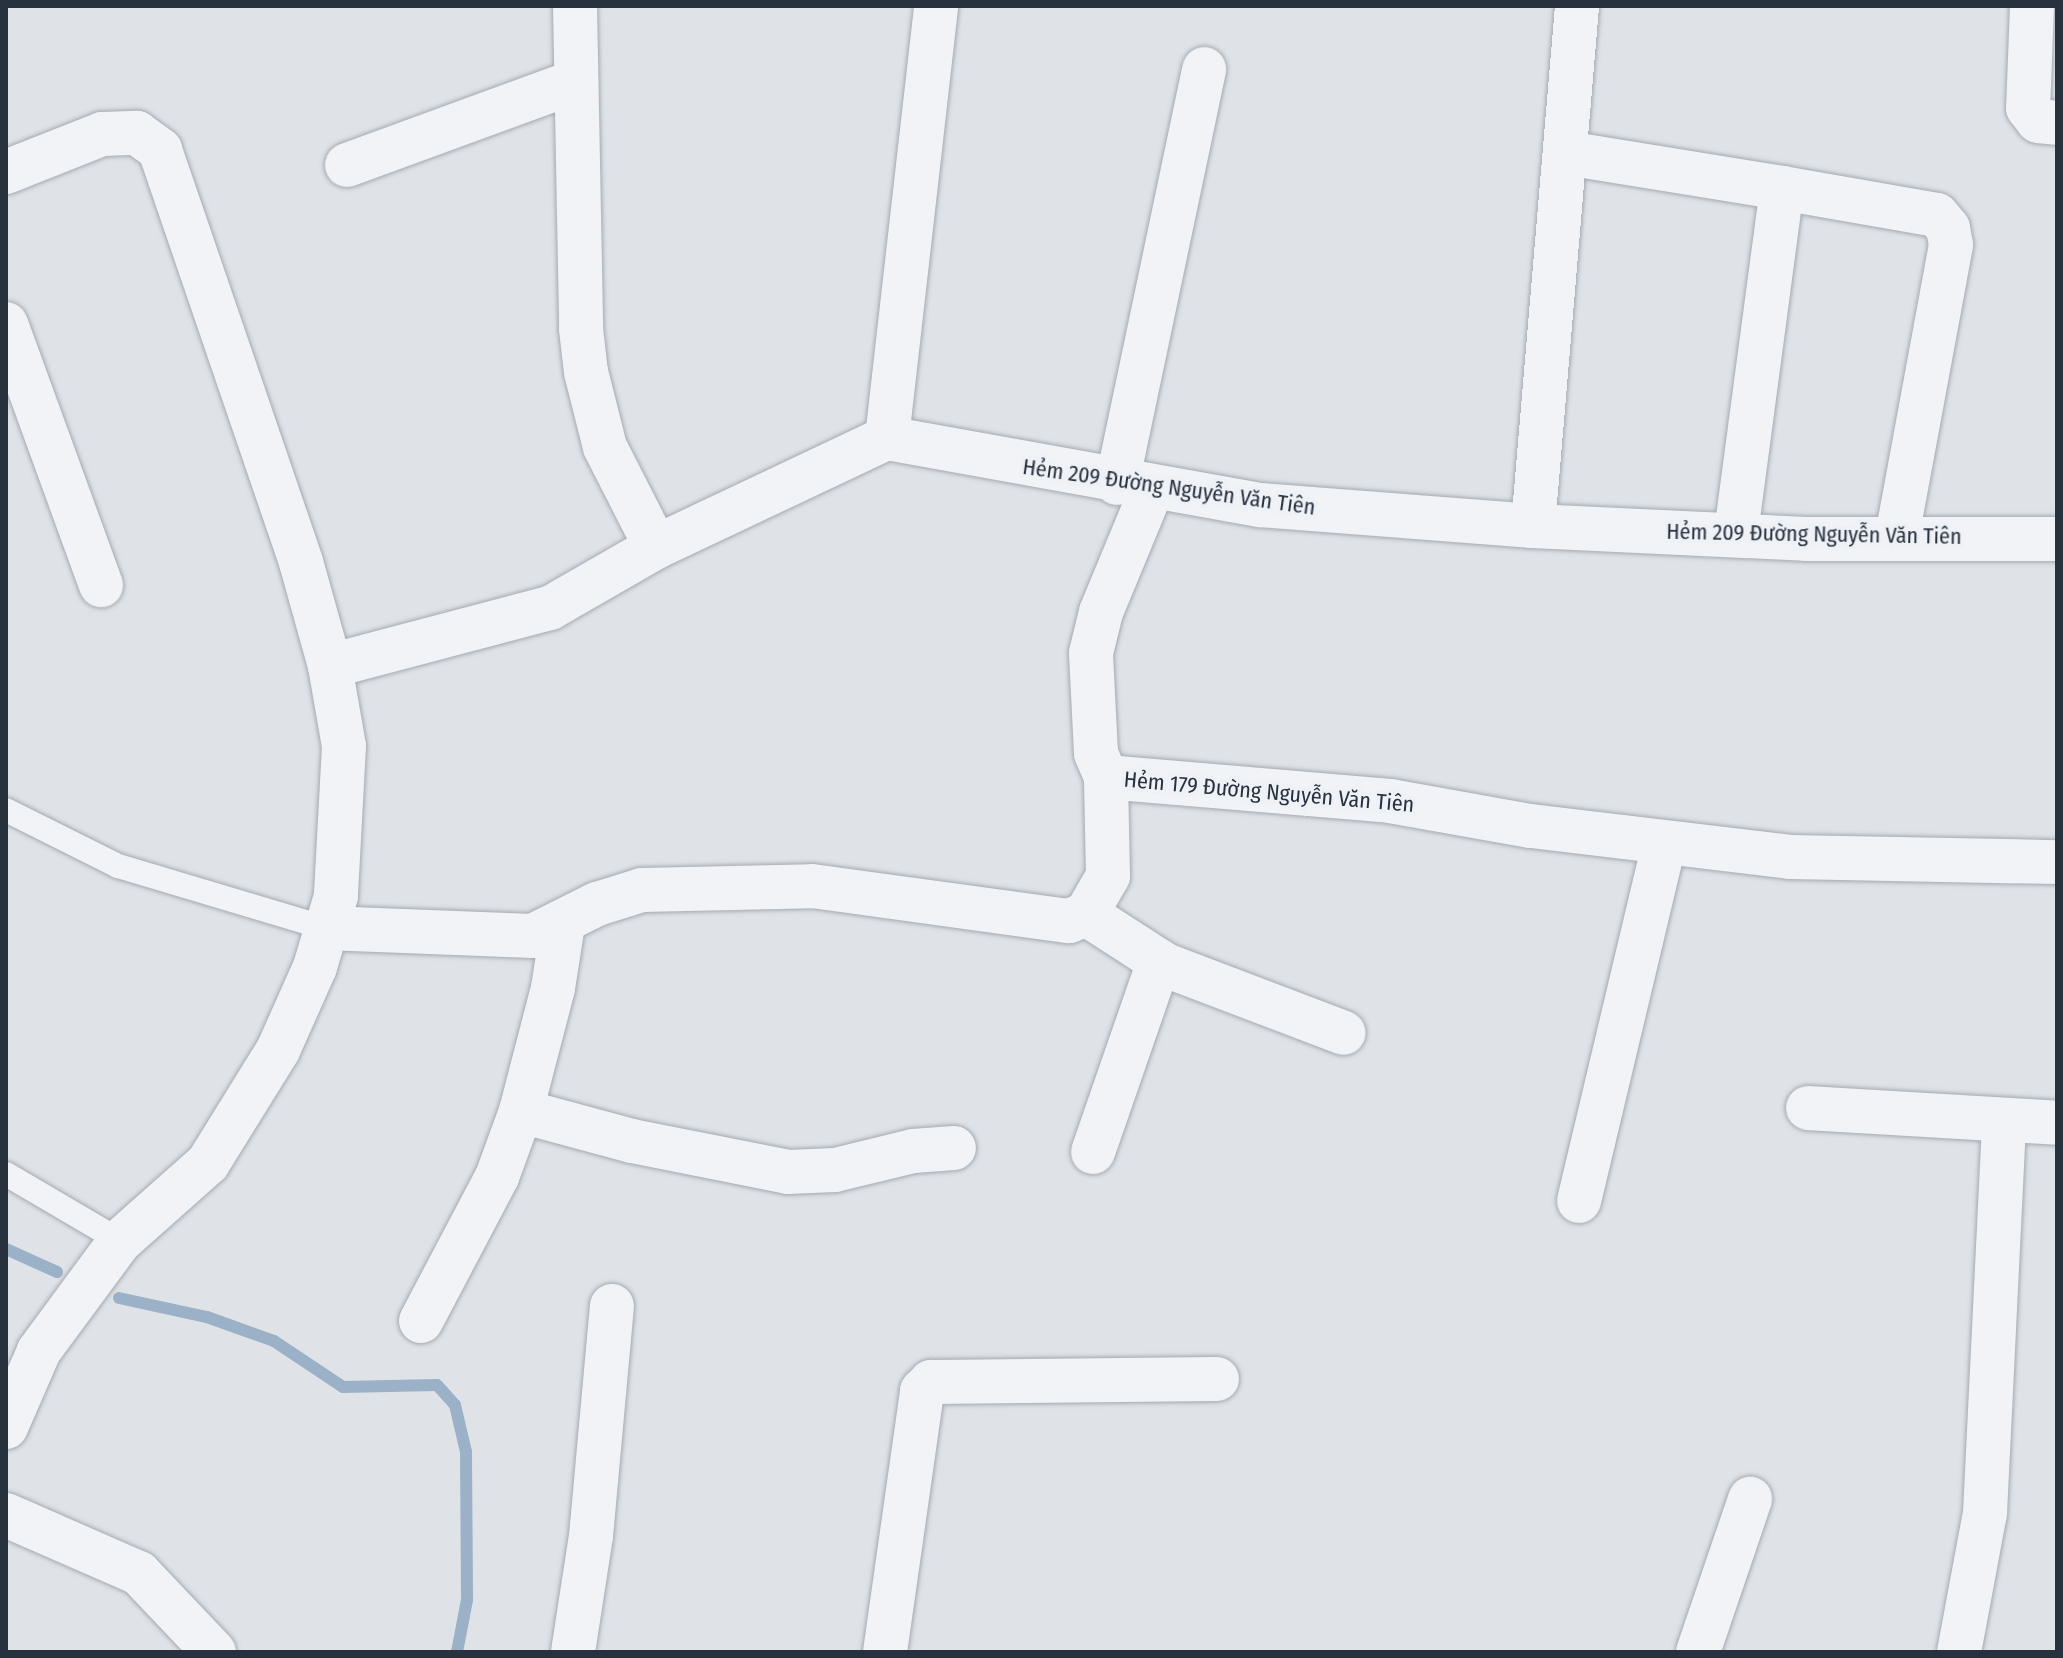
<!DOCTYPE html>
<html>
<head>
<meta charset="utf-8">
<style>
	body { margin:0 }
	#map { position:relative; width:2063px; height:1658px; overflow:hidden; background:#dfe3e8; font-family:"Fira Sans Condensed",sans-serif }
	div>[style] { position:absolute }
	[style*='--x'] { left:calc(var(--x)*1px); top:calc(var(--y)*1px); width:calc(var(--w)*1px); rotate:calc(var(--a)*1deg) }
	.stream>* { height:12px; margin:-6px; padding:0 6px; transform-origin:6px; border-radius:6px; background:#9bb1c7 }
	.roads { filter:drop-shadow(0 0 2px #a4aab2) drop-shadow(0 0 2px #a4aab2) }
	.lane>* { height:24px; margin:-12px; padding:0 12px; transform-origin:12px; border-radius:12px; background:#f2f3f6 }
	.street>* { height:44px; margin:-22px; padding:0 22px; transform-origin:22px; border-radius:22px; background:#f2f3f6 }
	span { translate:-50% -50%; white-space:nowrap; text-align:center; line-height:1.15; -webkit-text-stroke:8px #eef1f5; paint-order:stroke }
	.street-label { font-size:22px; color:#28313e }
	.frame { position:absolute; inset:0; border:8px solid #28313e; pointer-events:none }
</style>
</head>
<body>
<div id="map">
	<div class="stream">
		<i style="--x:6;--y:1249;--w:56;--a:24.3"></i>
		<i style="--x:119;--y:1298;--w:90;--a:12.2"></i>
		<i style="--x:207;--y:1317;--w:71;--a:19.7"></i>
		<i style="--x:274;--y:1341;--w:83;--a:33.7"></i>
		<i style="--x:343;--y:1387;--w:94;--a:-1.2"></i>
		<i style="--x:437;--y:1385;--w:27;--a:48"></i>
		<i style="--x:455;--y:1405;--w:48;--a:76.8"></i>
		<i style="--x:466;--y:1452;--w:148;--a:89.6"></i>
		<i style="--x:467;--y:1600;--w:53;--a:100.9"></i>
	</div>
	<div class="roads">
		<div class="lane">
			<i style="--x:6;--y:810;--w:125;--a:26.6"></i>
			<i style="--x:118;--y:866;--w:217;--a:16.6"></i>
			<i style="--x:6;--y:1174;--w:132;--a:30.4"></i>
		</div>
		<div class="street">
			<i style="--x:575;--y:6;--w:323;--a:88.9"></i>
			<i style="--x:581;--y:329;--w:43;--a:83.4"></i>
			<i style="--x:586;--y:372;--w:77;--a:75.8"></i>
			<i style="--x:605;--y:447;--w:112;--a:63"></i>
			<i style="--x:2032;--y:6;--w:102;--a:92.2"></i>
			<i style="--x:2028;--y:108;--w:16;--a:52"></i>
			<i style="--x:2038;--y:121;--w:19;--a:6"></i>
			<i style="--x:1566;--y:153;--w:219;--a:9.2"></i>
			<i style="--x:1782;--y:188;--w:350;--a:97.6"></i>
			<i style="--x:347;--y:165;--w:244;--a:-20.1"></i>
			<i style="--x:6;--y:172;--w:103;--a:-21.6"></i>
			<i style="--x:102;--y:134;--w:35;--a:-2"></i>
			<i style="--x:137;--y:133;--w:29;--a:36"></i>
			<i style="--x:160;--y:150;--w:435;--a:71.1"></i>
			<i style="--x:301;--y:562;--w:108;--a:74.4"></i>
			<i style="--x:330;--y:666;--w:81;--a:80.1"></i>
			<i style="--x:344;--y:746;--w:150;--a:93.1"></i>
			<i style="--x:336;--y:896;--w:74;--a:106.5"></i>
			<i style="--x:315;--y:967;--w:91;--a:114"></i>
			<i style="--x:278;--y:1050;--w:133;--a:121.8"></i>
			<i style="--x:208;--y:1163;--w:118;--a:138.4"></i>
			<i style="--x:120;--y:1241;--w:137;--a:126.4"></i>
			<i style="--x:39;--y:1351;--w:83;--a:113.5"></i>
			<i style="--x:1782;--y:188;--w:157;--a:9.9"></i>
			<i style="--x:1937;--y:215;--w:17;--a:50"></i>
			<i style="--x:1948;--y:228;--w:17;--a:80"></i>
			<i style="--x:1951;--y:245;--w:296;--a:100.5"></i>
			<i style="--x:6;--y:324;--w:278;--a:70"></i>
			<i style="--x:887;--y:438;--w:435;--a:-83.5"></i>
			<i style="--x:1117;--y:483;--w:423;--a:-78.1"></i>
			<i style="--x:1533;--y:526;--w:522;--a:-85.16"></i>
			<i style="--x:330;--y:666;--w:228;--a:-14.8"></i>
			<i style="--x:550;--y:608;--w:122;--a:-29.9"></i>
			<i style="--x:656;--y:547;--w:255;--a:-25.3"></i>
			<i style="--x:887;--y:438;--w:379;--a:10.2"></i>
			<i style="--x:1260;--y:505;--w:274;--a:4.4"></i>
			<i style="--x:1533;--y:526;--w:273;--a:2.7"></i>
			<i style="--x:1806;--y:539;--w:251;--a:0"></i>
			<i style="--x:1106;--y:777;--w:26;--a:-113"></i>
			<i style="--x:1096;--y:753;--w:100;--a:-92.9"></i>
			<i style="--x:1091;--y:653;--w:42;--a:-76.3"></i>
			<i style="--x:1101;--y:612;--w:133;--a:-67.5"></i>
			<i style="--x:1086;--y:914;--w:94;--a:32.8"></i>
			<i style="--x:1165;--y:965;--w:191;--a:20.8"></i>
			<i style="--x:326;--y:928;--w:207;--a:2.2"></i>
			<i style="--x:533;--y:936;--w:72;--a:-26.6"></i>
			<i style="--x:597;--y:904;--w:47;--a:-17.3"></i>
			<i style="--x:642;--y:890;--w:170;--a:-1.3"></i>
			<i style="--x:812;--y:886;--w:259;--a:7.8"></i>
			<i style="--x:1069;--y:921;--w:18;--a:-22"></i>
			<i style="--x:1086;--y:914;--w:44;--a:-59.9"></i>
			<i style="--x:1108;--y:876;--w:99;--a:-91.2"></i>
			<i style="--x:1106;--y:777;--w:285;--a:4.8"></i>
			<i style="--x:1390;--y:801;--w:143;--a:10.1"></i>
			<i style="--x:1531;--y:826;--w:261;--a:6.8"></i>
			<i style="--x:1790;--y:857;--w:267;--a:1.1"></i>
			<i style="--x:1808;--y:1108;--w:249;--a:3.4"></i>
			<i style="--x:521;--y:1111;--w:115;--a:15.1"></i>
			<i style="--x:632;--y:1141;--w:159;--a:11.2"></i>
			<i style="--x:788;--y:1172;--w:47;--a:-2.4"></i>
			<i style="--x:835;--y:1170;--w:80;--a:-13.7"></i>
			<i style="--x:913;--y:1151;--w:41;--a:-4.2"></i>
			<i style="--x:1093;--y:1152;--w:202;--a:-70.9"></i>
			<i style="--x:1579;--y:1201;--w:367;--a:-76.6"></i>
			<i style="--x:421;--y:1321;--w:163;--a:-62.2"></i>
			<i style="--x:497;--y:1177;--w:70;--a:-70"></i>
			<i style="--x:521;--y:1111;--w:127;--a:-75.4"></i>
			<i style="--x:553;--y:988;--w:65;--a:-81.1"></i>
			<i style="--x:6;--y:1515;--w:145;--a:23.6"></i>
			<i style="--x:139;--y:1573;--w:109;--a:46.5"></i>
			<i style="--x:573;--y:1652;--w:117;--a:-81.2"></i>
			<i style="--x:591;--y:1536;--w:231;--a:-84.8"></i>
			<i style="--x:885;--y:1652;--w:264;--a:-81.9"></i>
			<i style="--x:922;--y:1391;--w:13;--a:-45"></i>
			<i style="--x:931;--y:1382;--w:286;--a:-0.6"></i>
			<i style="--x:1698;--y:1652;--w:162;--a:-71.2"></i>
			<i style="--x:1959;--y:1652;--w:141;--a:-79.4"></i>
			<i style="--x:1985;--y:1513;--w:389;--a:-87.2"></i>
		</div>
	</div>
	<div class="street-label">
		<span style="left:1169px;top:487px;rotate:8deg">Hẻm 209 Đường Nguyễn Văn Tiên</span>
		<span style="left:1814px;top:534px;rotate:1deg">Hẻm 209 Đường Nguyễn Văn Tiên</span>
		<span style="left:1269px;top:792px;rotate:5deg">Hẻm 179 Đường Nguyễn Văn Tiên</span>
	</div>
	<div class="frame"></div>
</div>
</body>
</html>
